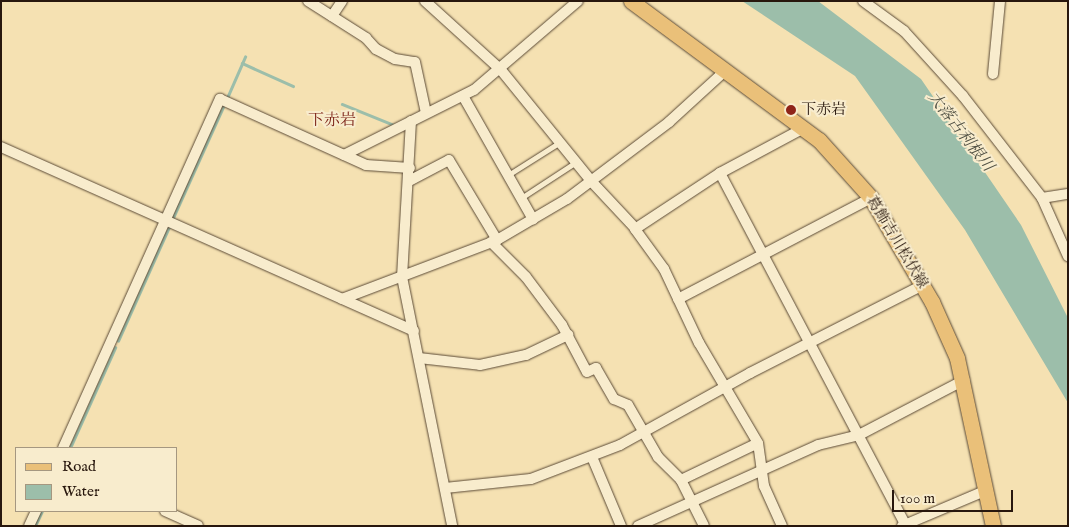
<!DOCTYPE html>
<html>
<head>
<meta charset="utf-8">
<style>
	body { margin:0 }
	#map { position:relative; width:1069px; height:527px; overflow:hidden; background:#f5e1b2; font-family:"IM FELL English","Noto Serif JP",serif }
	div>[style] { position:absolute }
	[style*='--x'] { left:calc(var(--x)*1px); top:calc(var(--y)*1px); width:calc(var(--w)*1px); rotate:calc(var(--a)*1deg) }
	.water>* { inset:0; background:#9cbeaa }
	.stream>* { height:2.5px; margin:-1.25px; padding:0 1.25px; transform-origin:1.25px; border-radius:1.25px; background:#9cbeaa }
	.roads { filter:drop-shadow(0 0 1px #5b4a36) drop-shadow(0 0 1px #5b4a36) }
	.lane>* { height:5px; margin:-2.5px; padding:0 2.5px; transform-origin:2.5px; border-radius:2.5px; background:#f8eccd }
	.street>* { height:10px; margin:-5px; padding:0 5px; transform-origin:5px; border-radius:5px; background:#f8eccd }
	.primary>* { height:15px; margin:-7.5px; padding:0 7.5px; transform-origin:7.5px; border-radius:7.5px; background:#eac079 }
	.dots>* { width:14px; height:14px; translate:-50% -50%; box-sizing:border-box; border:2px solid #f8eccd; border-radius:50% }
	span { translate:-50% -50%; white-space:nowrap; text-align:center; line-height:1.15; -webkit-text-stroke:4px #f8eccd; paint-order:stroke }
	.poi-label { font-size:15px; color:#28170d }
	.left { translate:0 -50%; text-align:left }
	.street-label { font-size:15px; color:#28170d }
	.neighbourhood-label { font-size:16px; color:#7a1f14 }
	.water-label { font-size:16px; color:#515144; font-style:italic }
	.frame { position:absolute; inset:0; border:2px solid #28170d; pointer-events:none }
	.legend { position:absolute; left:15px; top:447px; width:162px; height:65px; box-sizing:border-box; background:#f8eccd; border:1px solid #a59780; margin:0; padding:6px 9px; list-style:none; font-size:15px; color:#28170d }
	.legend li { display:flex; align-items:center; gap:10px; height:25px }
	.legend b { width:25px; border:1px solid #a59780 }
	.scale { position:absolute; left:892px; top:490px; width:121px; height:22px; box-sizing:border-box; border:2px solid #28170d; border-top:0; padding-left:6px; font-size:15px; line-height:18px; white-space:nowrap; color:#28170d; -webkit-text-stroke:4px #f8eccd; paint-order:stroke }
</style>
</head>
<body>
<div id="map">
	<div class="water">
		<i style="clip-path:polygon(742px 1px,818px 1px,921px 79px,1021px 225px,1068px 318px,1068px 403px,965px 230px,855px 76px)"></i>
	</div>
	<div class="stream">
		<i style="--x:242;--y:63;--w:56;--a:24.3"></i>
		<i style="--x:227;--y:98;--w:45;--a:-66.3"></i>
		<i style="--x:342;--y:104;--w:56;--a:22"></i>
		<i style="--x:172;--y:220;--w:126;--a:-65.7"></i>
		<i style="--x:118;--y:341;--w:125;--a:-65.9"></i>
		<i style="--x:70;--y:448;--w:110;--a:-65.8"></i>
		<i style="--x:35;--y:526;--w:17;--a:-65"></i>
	</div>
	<div class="roads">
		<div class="lane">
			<i style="--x:508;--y:175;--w:62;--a:-32.4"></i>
			<i style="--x:521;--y:198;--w:66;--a:-33.2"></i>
		</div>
		<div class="street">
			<i style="--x:308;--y:1;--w:69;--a:32.5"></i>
			<i style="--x:366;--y:38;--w:15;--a:48"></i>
			<i style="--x:376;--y:49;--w:21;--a:28"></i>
			<i style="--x:395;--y:59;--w:20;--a:9"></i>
			<i style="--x:415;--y:62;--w:52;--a:77.8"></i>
			<i style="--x:425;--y:1;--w:103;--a:42.2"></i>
			<i style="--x:501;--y:70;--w:144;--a:50.9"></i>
			<i style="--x:592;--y:182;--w:64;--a:46.9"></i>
			<i style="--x:863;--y:1;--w:51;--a:36.2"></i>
			<i style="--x:904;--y:31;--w:88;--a:47.8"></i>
			<i style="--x:963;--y:96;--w:129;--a:52.2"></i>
			<i style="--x:1042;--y:198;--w:64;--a:65.9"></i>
			<i style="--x:332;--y:16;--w:18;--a:-56"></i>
			<i style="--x:993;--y:74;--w:73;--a:-84.5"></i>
			<i style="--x:463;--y:96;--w:142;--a:60.4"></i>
			<i style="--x:411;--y:121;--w:156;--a:93.3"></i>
			<i style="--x:402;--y:277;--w:254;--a:78.6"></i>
			<i style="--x:1;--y:147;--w:452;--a:24"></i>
			<i style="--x:344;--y:155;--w:145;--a:-26.6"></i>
			<i style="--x:474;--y:90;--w:137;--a:-40.6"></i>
			<i style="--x:720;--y:173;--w:399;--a:62.2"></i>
			<i style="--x:409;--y:181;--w:45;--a:-27.7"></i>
			<i style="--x:449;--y:160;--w:93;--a:59"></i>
			<i style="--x:1042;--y:198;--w:26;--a:-9"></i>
			<i style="--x:491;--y:242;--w:49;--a:45"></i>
			<i style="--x:526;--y:277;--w:60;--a:53.1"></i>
			<i style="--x:562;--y:325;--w:53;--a:62"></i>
			<i style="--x:587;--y:372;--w:10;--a:-24"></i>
			<i style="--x:596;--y:368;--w:36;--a:60"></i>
			<i style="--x:614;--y:399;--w:15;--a:23"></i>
			<i style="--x:628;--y:405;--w:60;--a:60"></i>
			<i style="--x:658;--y:457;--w:33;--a:45"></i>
			<i style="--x:681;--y:480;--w:51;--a:63.4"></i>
			<i style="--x:342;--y:299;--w:166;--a:-20.8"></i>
			<i style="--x:497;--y:240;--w:81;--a:-30.4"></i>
			<i style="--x:567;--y:199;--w:128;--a:-37"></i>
			<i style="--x:669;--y:122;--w:77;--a:-42.4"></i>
			<i style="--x:678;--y:299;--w:218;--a:-27.6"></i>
			<i style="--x:419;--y:358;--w:61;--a:6.5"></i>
			<i style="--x:480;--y:365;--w:47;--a:-12.3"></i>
			<i style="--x:526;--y:355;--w:47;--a:-25.5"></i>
			<i style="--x:63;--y:448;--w:383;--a:-65.8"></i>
			<i style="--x:220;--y:99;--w:160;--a:24.3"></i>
			<i style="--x:366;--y:165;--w:44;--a:3.9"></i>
			<i style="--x:592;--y:457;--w:75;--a:67.2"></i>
			<i style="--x:681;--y:480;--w:85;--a:-25.7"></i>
			<i style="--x:445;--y:488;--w:86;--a:-6"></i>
			<i style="--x:531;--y:479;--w:95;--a:-20.9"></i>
			<i style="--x:620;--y:445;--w:149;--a:-29"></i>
			<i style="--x:750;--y:373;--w:194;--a:-27"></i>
			<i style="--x:165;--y:511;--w:36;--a:24"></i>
			<i style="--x:29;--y:526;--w:17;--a:-65"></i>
			<i style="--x:638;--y:526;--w:197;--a:-24.2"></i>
			<i style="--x:818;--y:445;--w:42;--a:-13.7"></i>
			<i style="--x:859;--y:435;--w:119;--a:-27.6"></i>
			<i style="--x:782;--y:526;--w:44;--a:-114.2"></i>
			<i style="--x:764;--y:486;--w:43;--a:-97.9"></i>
			<i style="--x:758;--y:443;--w:116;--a:-120.5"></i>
			<i style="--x:699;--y:343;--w:82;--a:-115.3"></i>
			<i style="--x:664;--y:269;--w:49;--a:-125.9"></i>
			<i style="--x:635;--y:229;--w:102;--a:-33.4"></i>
			<i style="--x:720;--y:173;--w:95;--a:-28.2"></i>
			<i style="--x:902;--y:526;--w:90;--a:-22.9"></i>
		</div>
		<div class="primary">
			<i style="--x:631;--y:1;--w:234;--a:36.5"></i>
			<i style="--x:819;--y:140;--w:78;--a:48.1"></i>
			<i style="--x:871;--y:198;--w:121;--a:59.6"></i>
			<i style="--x:932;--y:302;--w:61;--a:65.9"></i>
			<i style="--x:957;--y:358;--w:172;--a:77.9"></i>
		</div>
	</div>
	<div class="dots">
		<i style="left:791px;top:110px;background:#8f2418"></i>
	</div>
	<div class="poi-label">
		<span class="left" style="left:801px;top:110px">下赤岩</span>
	</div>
	<div class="street-label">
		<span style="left:897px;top:242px;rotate:59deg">葛飾吉川松伏線</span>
	</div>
	<div class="neighbourhood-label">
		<span style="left:332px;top:121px">下赤岩</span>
	</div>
	<div class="water-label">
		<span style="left:960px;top:132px;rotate:52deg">大落古利根川</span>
	</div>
	<div class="frame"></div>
	<ul class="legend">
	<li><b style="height:6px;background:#eac079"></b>Road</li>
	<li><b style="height:14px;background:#9cbeaa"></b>Water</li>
	</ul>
	<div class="scale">100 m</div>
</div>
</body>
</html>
